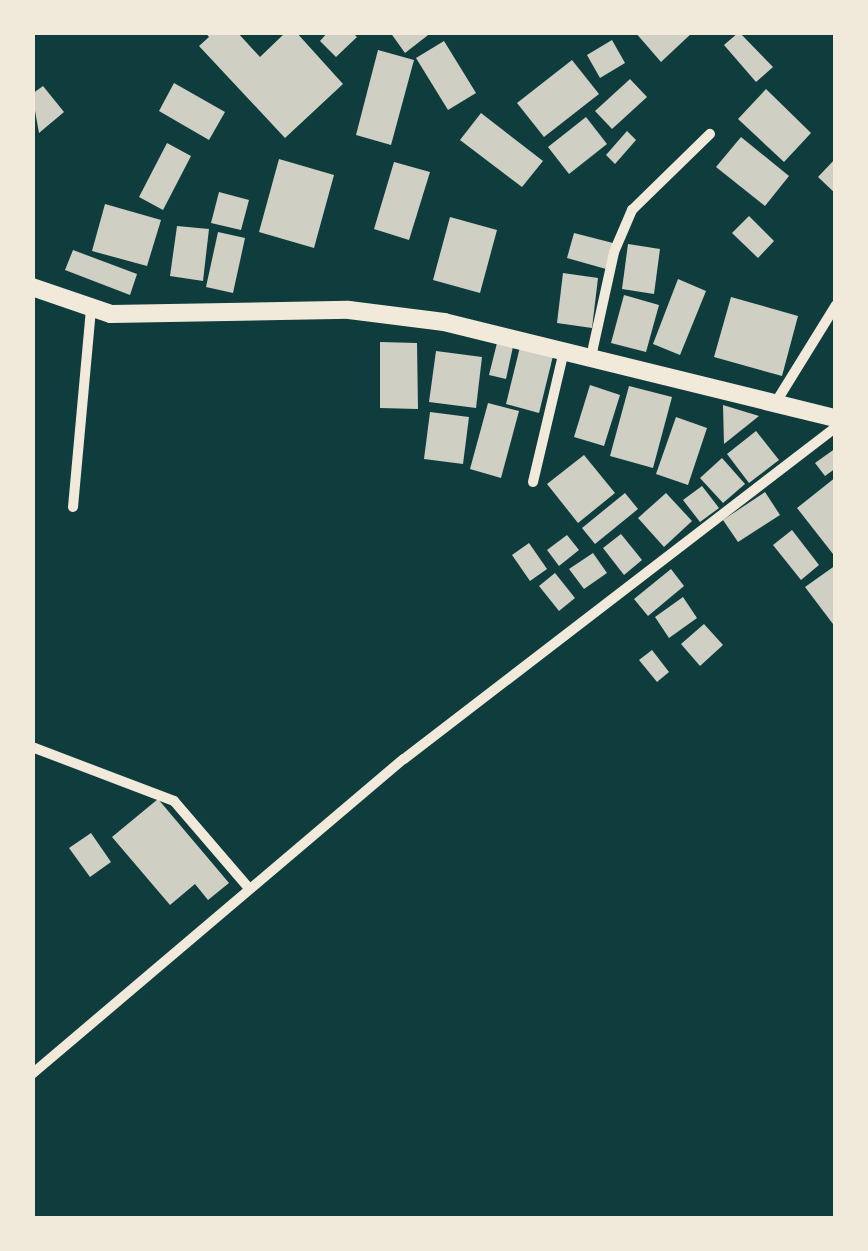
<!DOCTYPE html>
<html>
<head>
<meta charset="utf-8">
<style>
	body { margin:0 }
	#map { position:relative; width:868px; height:1251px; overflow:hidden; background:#0f3d3e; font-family:Rubik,sans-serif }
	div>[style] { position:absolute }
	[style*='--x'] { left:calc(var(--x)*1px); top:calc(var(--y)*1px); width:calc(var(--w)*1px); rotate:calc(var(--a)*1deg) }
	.building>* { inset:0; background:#cfcfc3 }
	.minor>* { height:10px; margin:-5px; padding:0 5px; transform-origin:5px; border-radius:5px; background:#f1e9da }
	.tertiary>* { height:18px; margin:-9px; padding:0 9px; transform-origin:9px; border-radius:9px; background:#f1e9da }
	span { translate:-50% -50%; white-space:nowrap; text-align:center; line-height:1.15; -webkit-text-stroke:8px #f1e9da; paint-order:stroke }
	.frame { position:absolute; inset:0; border:35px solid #f1e9da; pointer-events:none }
</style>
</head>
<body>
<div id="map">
	<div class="building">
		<i style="clip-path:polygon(205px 32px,237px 32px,260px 57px,286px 32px,296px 32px,343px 84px,285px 138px,199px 46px,209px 37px)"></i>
		<i style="clip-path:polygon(328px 32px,352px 32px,357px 37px,336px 57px,320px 41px)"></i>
		<i style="clip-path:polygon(390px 32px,432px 32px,405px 53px)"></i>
		<i style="clip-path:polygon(635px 32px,693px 32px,661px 62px)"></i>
		<i style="clip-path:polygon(739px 32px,773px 67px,756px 82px,724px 45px)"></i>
		<i style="clip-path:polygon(612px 40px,625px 63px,600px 78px,587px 55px)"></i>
		<i style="clip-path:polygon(444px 41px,476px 93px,448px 110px,416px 58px)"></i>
		<i style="clip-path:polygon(378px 50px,414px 60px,391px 145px,356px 135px)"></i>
		<i style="clip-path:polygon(572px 60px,599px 94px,544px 137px,517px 103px)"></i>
		<i style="clip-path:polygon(630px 79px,647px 97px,612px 129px,595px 111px)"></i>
		<i style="clip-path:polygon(174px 83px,225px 112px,209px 140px,159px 111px)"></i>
		<i style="clip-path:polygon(43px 86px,64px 112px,39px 133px,32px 94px)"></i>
		<i style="clip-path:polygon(766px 89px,811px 133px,784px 162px,738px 119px)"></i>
		<i style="clip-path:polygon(481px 113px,543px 161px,522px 187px,460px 140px)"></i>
		<i style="clip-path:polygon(586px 117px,607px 144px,569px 174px,548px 147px)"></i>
		<i style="clip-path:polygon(627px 131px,636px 140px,615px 164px,606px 155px)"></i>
		<i style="clip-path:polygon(741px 137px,789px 176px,765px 206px,716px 167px)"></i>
		<i style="clip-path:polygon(167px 143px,191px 156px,163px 210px,139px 197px)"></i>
		<i style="clip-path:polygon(836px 158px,836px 194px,818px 177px)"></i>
		<i style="clip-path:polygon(279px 159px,334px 175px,314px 248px,259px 232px)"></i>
		<i style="clip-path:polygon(394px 162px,430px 172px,409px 240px,374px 229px)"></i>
		<i style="clip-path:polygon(219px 192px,249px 200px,241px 230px,211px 223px)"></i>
		<i style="clip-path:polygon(105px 204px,161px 220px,147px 266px,92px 251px)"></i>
		<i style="clip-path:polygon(749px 216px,774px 241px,758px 258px,732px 233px)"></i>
		<i style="clip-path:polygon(450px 217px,497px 230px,480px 293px,433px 280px)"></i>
		<i style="clip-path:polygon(177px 226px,209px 229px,203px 281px,170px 276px)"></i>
		<i style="clip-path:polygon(218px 232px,245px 238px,233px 293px,206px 287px)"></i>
		<i style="clip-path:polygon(574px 233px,613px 243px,606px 269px,567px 258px)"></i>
		<i style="clip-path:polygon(628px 244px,660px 249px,654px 294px,622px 289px)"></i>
		<i style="clip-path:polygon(73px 250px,137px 274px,130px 295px,65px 270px)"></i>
		<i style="clip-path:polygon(563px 273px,598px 278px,592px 328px,557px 323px)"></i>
		<i style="clip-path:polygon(678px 279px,706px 291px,680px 355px,653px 344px)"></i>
		<i style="clip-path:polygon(624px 295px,659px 305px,646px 352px,611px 343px)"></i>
		<i style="clip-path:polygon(731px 297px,798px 316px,782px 376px,714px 357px)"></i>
		<i style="clip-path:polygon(498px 339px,514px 342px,506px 379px,489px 375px)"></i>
		<i style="clip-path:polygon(380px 342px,417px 343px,418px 409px,380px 408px)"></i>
		<i style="clip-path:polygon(520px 347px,553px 356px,539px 413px,506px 404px)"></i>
		<i style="clip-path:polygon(436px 351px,482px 357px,476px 408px,429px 402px)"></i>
		<i style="clip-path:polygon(590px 385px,620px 395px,604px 446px,574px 437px)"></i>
		<i style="clip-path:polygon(629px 386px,672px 397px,653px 468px,610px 456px)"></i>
		<i style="clip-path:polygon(488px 403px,519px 411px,501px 478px,470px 469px)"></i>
		<i style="clip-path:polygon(723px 405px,759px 416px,724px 444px)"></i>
		<i style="clip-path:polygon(430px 412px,469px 417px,463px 464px,424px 459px)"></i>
		<i style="clip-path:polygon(676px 417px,707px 428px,688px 485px,656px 474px)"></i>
		<i style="clip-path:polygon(756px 431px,779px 460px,749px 483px,727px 454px)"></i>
		<i style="clip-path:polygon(836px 448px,836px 468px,825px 476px,815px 463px)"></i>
		<i style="clip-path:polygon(584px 455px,615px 493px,578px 523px,547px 484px)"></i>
		<i style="clip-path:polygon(722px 458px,745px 484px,723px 503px,700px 478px)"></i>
		<i style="clip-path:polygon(836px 477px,836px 552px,833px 554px,797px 508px)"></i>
		<i style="clip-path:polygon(702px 486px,719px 508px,700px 522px,683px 500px)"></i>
		<i style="clip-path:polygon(765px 492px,780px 515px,738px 542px,723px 520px)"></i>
		<i style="clip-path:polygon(625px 493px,638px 509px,595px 544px,582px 528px)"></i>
		<i style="clip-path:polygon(666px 493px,692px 521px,664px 547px,638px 518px)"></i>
		<i style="clip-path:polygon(792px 530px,819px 565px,801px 580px,773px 545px)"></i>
		<i style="clip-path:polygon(621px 534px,642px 560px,624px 575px,603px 548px)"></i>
		<i style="clip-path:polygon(567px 535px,579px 550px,559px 566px,547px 550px)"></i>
		<i style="clip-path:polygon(529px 543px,547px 569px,530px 581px,512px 555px)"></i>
		<i style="clip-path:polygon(593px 553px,607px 573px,584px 589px,569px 569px)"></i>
		<i style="clip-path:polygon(836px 565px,836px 628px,805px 587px)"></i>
		<i style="clip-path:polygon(671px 569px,684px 586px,648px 616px,634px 599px)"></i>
		<i style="clip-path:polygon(555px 573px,575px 598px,559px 611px,539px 586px)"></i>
		<i style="clip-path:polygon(683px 597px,697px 618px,669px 638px,655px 617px)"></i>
		<i style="clip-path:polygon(704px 624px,723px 645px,700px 666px,681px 644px)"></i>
		<i style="clip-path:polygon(652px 650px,669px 672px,657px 682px,639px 660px)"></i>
		<i style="clip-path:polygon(158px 799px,229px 883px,208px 900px,195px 884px,170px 905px,112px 837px)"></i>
		<i style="clip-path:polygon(91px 833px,111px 862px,90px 877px,69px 848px)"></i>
	</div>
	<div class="minor">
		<i style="--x:591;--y:357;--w:107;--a:-77.6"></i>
		<i style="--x:614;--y:252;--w:46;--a:-66.8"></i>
		<i style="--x:632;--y:210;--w:109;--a:-44.3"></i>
		<i style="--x:776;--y:402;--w:114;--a:-58.3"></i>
		<i style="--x:533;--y:482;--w:135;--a:-76.7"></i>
		<i style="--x:73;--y:507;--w:200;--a:-84.8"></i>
		<i style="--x:32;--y:747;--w:152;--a:20.8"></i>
		<i style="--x:174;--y:801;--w:112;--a:49.3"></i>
		<i style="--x:32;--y:1074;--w:487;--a:-40.3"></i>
		<i style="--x:404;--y:759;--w:545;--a:-37.54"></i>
	</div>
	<div class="tertiary">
		<i style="--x:32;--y:287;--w:83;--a:18.9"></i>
		<i style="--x:111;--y:314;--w:238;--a:-1"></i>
		<i style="--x:349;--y:310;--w:96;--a:7.2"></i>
		<i style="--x:444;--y:322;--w:404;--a:13.8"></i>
	</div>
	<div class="frame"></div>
</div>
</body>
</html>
